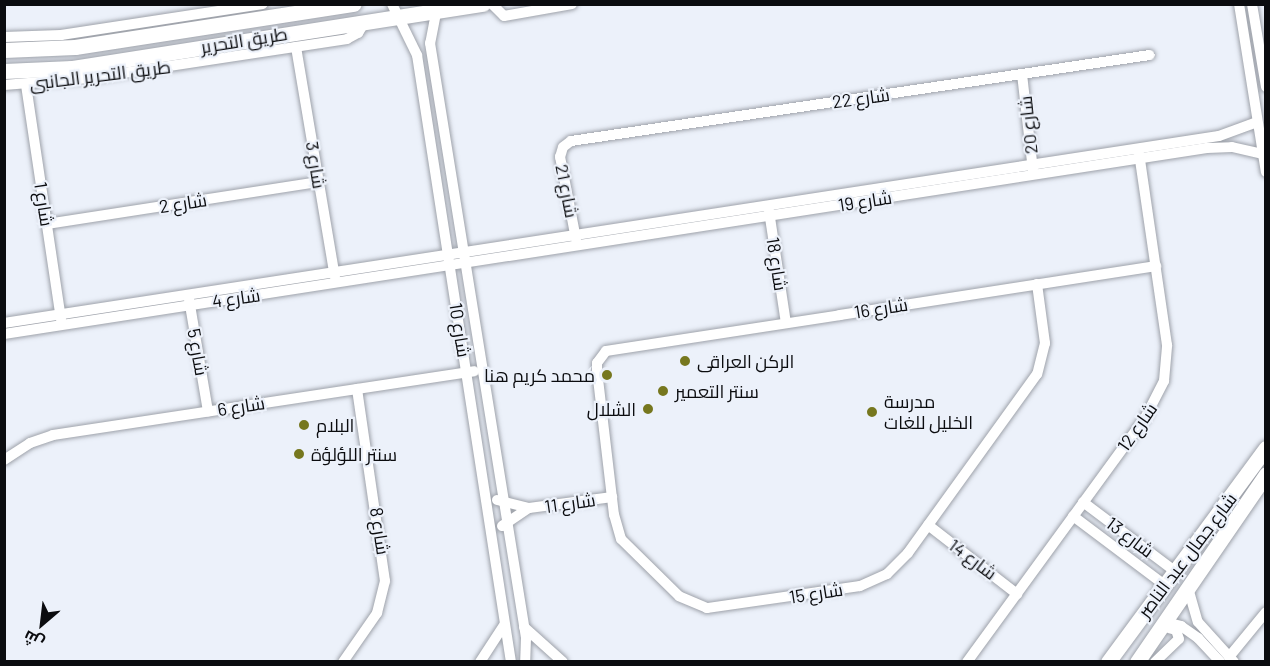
<!DOCTYPE html>
<html>
<head>
<meta charset="utf-8">
<style>
	body { margin:0 }
	#map { position:relative; width:1270px; height:666px; overflow:hidden; background:#ecf1fa; font-family:Barlow,Cairo,sans-serif }
	div>[style] { position:absolute }
	[style*='--x'] { left:calc(var(--x)*1px); top:calc(var(--y)*1px); width:calc(var(--w)*1px); rotate:calc(var(--a)*1deg) }
	.roads { filter:drop-shadow(0 0 2px #9ea2aa) drop-shadow(0 0 2px #9ea2aa) }
	.street>* { height:10px; margin:-5px; padding:0 5px; transform-origin:5px; border-radius:5px; background:#fff }
	.secondary>* { height:15px; margin:-7.5px; padding:0 7.5px; transform-origin:7.5px; border-radius:7.5px; background:#fff }
	.dots>* { width:16px; height:16px; translate:-50% -50%; box-sizing:border-box; border:3px solid #ecf1fa; border-radius:50% }
	span { translate:-50% -50%; white-space:nowrap; text-align:center; line-height:1.15; -webkit-text-stroke:4.5px #ecf1fa; paint-order:stroke }
	.street-label { font-size:18px; color:#0b0c0f }
	.poi-label { font-size:18px; color:#0b0c0f }
	.left { translate:0 -50%; text-align:left }
	.right { translate:-100% -50%; text-align:right }
	.frame { position:absolute; inset:0; border:6px solid #0b0c0f; pointer-events:none }
	.north { position:absolute; left:12px; top:594px; width:60px; height:60px; -webkit-text-stroke:4px #ecf1fa; paint-order:stroke; rotate:208deg; font-size:16px; font-weight:700; line-height:24px; text-align:center; color:#0b0c0f }
	.north::after { content:''; display:block; margin:auto; width:21px; height:27px; background:#0b0c0f; clip-path:polygon(50% 0,100% 100%,50% 72%,0 100%) }
</style>
</head>
<body>
<div id="map">
	<div class="roads">
		<div class="street">
			<i style="--x:392;--y:4;--w:57;--a:63.9"></i>
			<i style="--x:417;--y:55;--w:614;--a:81.2"></i>
			<i style="--x:492;--y:4;--w:17;--a:45"></i>
			<i style="--x:504;--y:16;--w:69;--a:-10"></i>
			<i style="--x:1239;--y:4;--w:170;--a:80.9"></i>
			<i style="--x:1252;--y:4;--w:84;--a:80.4"></i>
			<i style="--x:437;--y:8;--w:36;--a:101"></i>
			<i style="--x:430;--y:43;--w:603;--a:80.83"></i>
			<i style="--x:526;--y:638;--w:24;--a:92"></i>
			<i style="--x:4;--y:37;--w:57;--a:-2"></i>
			<i style="--x:61;--y:35;--w:204;--a:-8.7"></i>
			<i style="--x:296;--y:47;--w:233;--a:80.4"></i>
			<i style="--x:1022;--y:74;--w:97;--a:83.5"></i>
			<i style="--x:4;--y:85;--w:86;--a:-4.7"></i>
			<i style="--x:90;--y:78;--w:260;--a:-8.6"></i>
			<i style="--x:347;--y:39;--w:13;--a:-29"></i>
			<i style="--x:358;--y:33;--w:13;--a:-58"></i>
			<i style="--x:26;--y:85;--w:237;--a:81.5"></i>
			<i style="--x:769;--y:211;--w:113;--a:81.4"></i>
			<i style="--x:47;--y:224;--w:275;--a:-8.8"></i>
			<i style="--x:576;--y:239;--w:84;--a:-101"></i>
			<i style="--x:560;--y:157;--w:10;--a:-73"></i>
			<i style="--x:563;--y:147;--w:10;--a:-37"></i>
			<i style="--x:571;--y:141;--w:585;--a:-8.45"></i>
			<i style="--x:1037;--y:284;--w:60;--a:82.3"></i>
			<i style="--x:1045;--y:343;--w:32;--a:104"></i>
			<i style="--x:1037;--y:374;--w:221;--a:125.8"></i>
			<i style="--x:908;--y:553;--w:30;--a:135"></i>
			<i style="--x:887;--y:574;--w:30;--a:156"></i>
			<i style="--x:860;--y:586;--w:155;--a:171.8"></i>
			<i style="--x:707;--y:608;--w:30;--a:-157"></i>
			<i style="--x:679;--y:596;--w:81;--a:-135.5"></i>
			<i style="--x:621;--y:539;--w:25;--a:-106"></i>
			<i style="--x:614;--y:515;--w:146;--a:-96.7"></i>
			<i style="--x:597;--y:370;--w:7;--a:-90"></i>
			<i style="--x:597;--y:363;--w:15;--a:-53"></i>
			<i style="--x:606;--y:351;--w:237;--a:-8.7"></i>
			<i style="--x:840;--y:315;--w:320;--a:-8.8"></i>
			<i style="--x:189;--y:299;--w:114;--a:80.4"></i>
			<i style="--x:4;--y:323;--w:1229;--a:-8.75"></i>
			<i style="--x:1219;--y:136;--w:40;--a:-20.2"></i>
			<i style="--x:4;--y:334;--w:1217;--a:-8.79"></i>
			<i style="--x:1207;--y:148;--w:25;--a:-2"></i>
			<i style="--x:1232;--y:147;--w:31;--a:13"></i>
			<i style="--x:4;--y:460;--w:31;--a:-33"></i>
			<i style="--x:30;--y:443;--w:24;--a:-19"></i>
			<i style="--x:53;--y:435;--w:426;--a:-8.6"></i>
			<i style="--x:497;--y:500;--w:33;--a:14"></i>
			<i style="--x:529;--y:508;--w:84;--a:-7.5"></i>
			<i style="--x:1083;--y:502;--w:116;--a:37"></i>
			<i style="--x:1073;--y:516;--w:116;--a:37"></i>
			<i style="--x:928;--y:525;--w:113;--a:37.8"></i>
			<i style="--x:502;--y:526;--w:32;--a:-34"></i>
			<i style="--x:1188;--y:588;--w:35;--a:74"></i>
			<i style="--x:1198;--y:622;--w:54;--a:48"></i>
			<i style="--x:1166;--y:622;--w:16;--a:15"></i>
			<i style="--x:1181;--y:626;--w:21;--a:35"></i>
			<i style="--x:1198;--y:638;--w:33;--a:47"></i>
			<i style="--x:524;--y:627;--w:52;--a:41.9"></i>
			<i style="--x:1229;--y:657;--w:58;--a:-50.6"></i>
			<i style="--x:343;--y:662;--w:60;--a:-55.2"></i>
			<i style="--x:377;--y:613;--w:33;--a:-76"></i>
			<i style="--x:385;--y:581;--w:194;--a:-98.3"></i>
			<i style="--x:480;--y:662;--w:44;--a:-57"></i>
			<i style="--x:967;--y:662;--w:302;--a:-53.9"></i>
			<i style="--x:1145;--y:418;--w:42;--a:-62.8"></i>
			<i style="--x:1164;--y:381;--w:36;--a:-85"></i>
			<i style="--x:1167;--y:345;--w:193;--a:-98.3"></i>
			<i style="--x:1155;--y:662;--w:33;--a:-44"></i>
			<i style="--x:1179;--y:639;--w:9;--a:-108"></i>
			<i style="--x:1176;--y:630;--w:7;--a:-164"></i>
		</div>
		<div class="secondary">
			<i style="--x:4;--y:50;--w:71;--a:-2.4"></i>
			<i style="--x:75;--y:47;--w:282;--a:-8.8"></i>
			<i style="--x:4;--y:71;--w:68;--a:-2.5"></i>
			<i style="--x:72;--y:68;--w:416;--a:-8.9"></i>
			<i style="--x:1108;--y:662;--w:266;--a:-53.6"></i>
			<i style="--x:1137;--y:662;--w:228;--a:-55.5"></i>
		</div>
	</div>
	<div class="dots">
		<i style="left:685px;top:361px;background:#76771e"></i>
		<i style="left:607px;top:375px;background:#76771e"></i>
		<i style="left:663px;top:391px;background:#76771e"></i>
		<i style="left:648px;top:409px;background:#76771e"></i>
		<i style="left:872px;top:412px;background:#76771e"></i>
		<i style="left:304px;top:425px;background:#76771e"></i>
		<i style="left:299px;top:454px;background:#76771e"></i>
	</div>
	<div class="street-label">
		<span style="left:244px;top:40px;rotate:-9deg">طريق التحرير</span>
		<span style="left:100px;top:75px;rotate:-7deg">طريق التحرير الجانبى</span>
		<span style="left:861px;top:98px;rotate:-8deg">شارع 22</span>
		<span style="left:1028px;top:125px;rotate:-96deg">شارع 20</span>
		<span style="left:316px;top:165px;rotate:81deg">شارع 3</span>
		<span style="left:567px;top:191px;rotate:79deg">شارع 21</span>
		<span style="left:865px;top:201px;rotate:-9deg">شارع 19</span>
		<span style="left:183px;top:203px;rotate:-9deg">شارع 2</span>
		<span style="left:44px;top:204px;rotate:81deg">شارع 1</span>
		<span style="left:777px;top:264px;rotate:81deg">شارع 18</span>
		<span style="left:236px;top:298px;rotate:-8deg">شارع 4</span>
		<span style="left:881px;top:308px;rotate:-9deg">شارع 16</span>
		<span style="left:460px;top:330px;rotate:81deg">شارع 10</span>
		<span style="left:198px;top:352px;rotate:80deg">شارع 5</span>
		<span style="left:241px;top:406px;rotate:-9deg">شارع 6</span>
		<span style="left:1137px;top:427px;rotate:-55deg">شارع 12</span>
		<span style="left:570px;top:503px;rotate:-8deg">شارع 11</span>
		<span style="left:380px;top:531px;rotate:81deg">شارع 8</span>
		<span style="left:1130px;top:537px;rotate:37deg">شارع 13</span>
		<span style="left:1187px;top:555px;rotate:-53deg">شارع جمال عبد الناصر</span>
		<span style="left:973px;top:559px;rotate:37deg">شارع 14</span>
		<span style="left:816px;top:593px;rotate:-9deg">شارع 15</span>
	</div>
	<div class="poi-label">
		<span class="left" style="left:697px;top:361px">الركن العراقى</span>
		<span class="right" style="left:595px;top:375px">محمد كريم هنا</span>
		<span class="left" style="left:675px;top:391px">سنتر التعمير</span>
		<span class="left" style="left:884px;top:412px">مدرسة<br>الخليل للغات</span>
		<span class="right" style="left:636px;top:409px">الشلال</span>
		<span class="left" style="left:316px;top:425px">البلام</span>
		<span class="left" style="left:311px;top:454px">سنتر اللؤلؤة</span>
	</div>
	<div class="frame"></div>
	<div class="north">ش</div>
</div>
</body>
</html>
